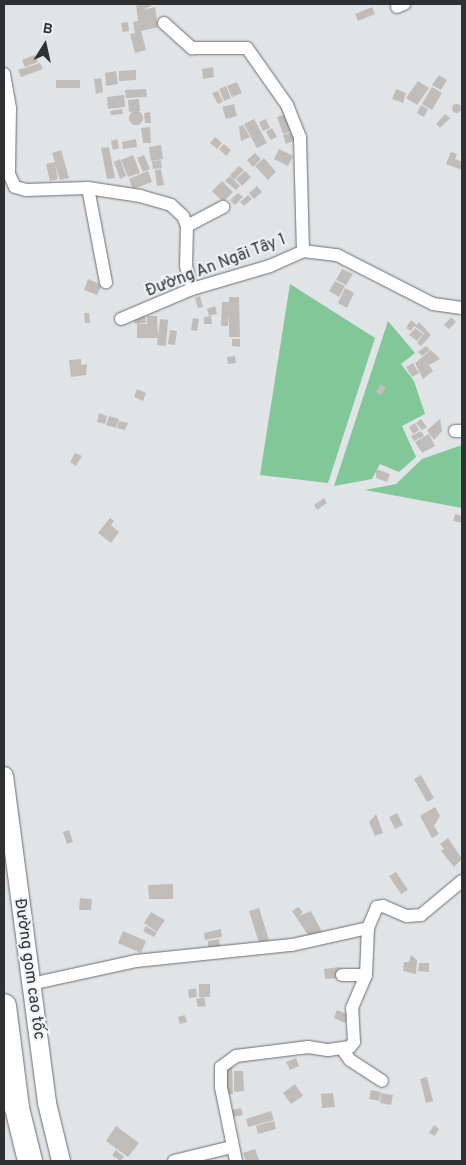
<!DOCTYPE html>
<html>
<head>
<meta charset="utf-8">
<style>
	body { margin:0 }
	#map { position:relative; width:466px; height:1165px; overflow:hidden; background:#e1e4e7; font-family:Overpass,sans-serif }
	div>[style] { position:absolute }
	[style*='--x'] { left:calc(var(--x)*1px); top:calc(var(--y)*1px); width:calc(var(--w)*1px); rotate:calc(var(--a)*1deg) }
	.green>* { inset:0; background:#81c797 }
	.building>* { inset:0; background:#bfbcb9 }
	.round { border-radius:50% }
	.roads { filter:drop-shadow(0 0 1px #6a6d70) drop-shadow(0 0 1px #6a6d70) }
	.minor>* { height:12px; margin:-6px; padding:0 6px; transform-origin:6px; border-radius:6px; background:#fff }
	.secondary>* { height:18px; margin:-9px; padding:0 9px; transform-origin:9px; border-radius:9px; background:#fff }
	.motorway>* { height:24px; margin:-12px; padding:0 12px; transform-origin:12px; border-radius:12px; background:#fff }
	span { translate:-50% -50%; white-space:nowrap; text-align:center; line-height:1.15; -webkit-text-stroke:4px #eef1f5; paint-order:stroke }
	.street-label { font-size:16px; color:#2f3032 }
	.frame { position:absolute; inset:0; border:5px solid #2f3032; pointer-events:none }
	.north { position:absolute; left:20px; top:20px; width:50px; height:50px; -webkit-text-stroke:4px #eef1f5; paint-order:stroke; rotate:10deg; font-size:14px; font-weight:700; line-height:20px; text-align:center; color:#2f3032 }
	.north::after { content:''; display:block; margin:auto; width:18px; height:22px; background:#2f3032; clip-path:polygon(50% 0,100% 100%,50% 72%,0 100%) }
</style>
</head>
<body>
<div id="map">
	<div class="green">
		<i style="clip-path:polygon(290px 284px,375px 338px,328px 483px,260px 475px)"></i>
		<i style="clip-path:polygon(388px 321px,415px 353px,401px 364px,414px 381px,425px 414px,402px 426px,416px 457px,399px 472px,380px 464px,372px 479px,334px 486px)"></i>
		<i style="clip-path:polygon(462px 445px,462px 508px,365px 490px,396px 484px,422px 459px)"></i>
	</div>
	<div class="building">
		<i style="clip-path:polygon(136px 4px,154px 4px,143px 10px,155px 7px,158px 27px,141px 31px,146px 50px,135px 53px,130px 34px,135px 33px,133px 22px,138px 21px)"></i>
		<i style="clip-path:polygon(372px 7px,375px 14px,358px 21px,355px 14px)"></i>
		<i style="clip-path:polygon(128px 22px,129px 31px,123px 32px,121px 23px)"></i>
		<i style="clip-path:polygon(35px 55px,38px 62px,25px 67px,22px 60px)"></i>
		<i style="clip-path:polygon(40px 63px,43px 69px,21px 77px,18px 70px)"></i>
		<i style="clip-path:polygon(213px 67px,214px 77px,203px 79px,202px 69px)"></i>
		<i style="clip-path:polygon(136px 70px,136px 80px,119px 81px,119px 71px)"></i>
		<i style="clip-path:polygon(116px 71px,118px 84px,106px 86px,105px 73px)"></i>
		<i style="clip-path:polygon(439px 75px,447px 80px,441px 90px,432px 85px)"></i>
		<i style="clip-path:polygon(101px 78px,103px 92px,96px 94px,94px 79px)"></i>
		<i style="clip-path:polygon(56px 80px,80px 80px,80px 88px,56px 88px)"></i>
		<i style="clip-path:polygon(418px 81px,429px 88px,417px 105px,406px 98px)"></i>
		<i style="clip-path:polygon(237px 82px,242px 93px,232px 97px,227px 86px)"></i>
		<i style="clip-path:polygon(226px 86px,231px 98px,224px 101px,219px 89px)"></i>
		<i style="clip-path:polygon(432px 87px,442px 93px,432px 110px,422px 104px)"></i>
		<i style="clip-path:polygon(146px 89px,147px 97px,126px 98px,125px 90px)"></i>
		<i style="clip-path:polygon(396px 89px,406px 93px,403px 103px,392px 99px)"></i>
		<i style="clip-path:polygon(218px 91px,223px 102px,218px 104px,212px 93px)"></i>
		<i style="clip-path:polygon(124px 95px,125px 107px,108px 109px,107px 97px)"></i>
		<i style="clip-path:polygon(139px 99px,140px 111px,129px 112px,128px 100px)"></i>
		<i class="round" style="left:451.5px;top:103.5px;width:9px;height:9px"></i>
		<i style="clip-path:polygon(234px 104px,237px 116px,226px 119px,222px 107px)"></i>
		<i style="clip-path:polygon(421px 105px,428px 109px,424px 117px,417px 113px)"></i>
		<i style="clip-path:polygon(122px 109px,123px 114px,111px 115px,110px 111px)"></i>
		<i class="round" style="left:129px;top:111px;width:14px;height:14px"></i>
		<i style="clip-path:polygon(150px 112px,151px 123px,145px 123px,144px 113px)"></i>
		<i style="clip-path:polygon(289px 113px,295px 130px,283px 134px,277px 117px)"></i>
		<i style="clip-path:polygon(445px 114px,450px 118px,440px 128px,436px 124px)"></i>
		<i style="clip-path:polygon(254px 119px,267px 143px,257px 148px,244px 124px)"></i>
		<i style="clip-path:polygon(266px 119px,270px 128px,263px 131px,259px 122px)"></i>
		<i style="clip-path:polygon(243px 125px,250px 137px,241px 141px,239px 127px)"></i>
		<i style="clip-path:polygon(150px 127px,151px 143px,143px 143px,141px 128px)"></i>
		<i style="clip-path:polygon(272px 128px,277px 137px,271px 140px,266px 132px)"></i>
		<i style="clip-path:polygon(298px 130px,301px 138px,286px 144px,283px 135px)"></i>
		<i style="clip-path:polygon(215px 137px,222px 143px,217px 149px,210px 143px)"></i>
		<i style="clip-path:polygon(117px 139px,119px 148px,113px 150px,111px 141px)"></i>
		<i style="clip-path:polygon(136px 139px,137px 147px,123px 149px,122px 142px)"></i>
		<i style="clip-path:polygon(224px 144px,231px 150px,226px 156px,219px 149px)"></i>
		<i style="clip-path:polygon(161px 145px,163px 159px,151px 161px,149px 147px)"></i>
		<i style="clip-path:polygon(109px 147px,115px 178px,107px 179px,101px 148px)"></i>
		<i style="clip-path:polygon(279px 149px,293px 156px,288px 166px,274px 159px)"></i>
		<i style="clip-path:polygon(61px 150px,69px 178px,60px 180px,55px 164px,58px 179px,50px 181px,46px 164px,55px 162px,52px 153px)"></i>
		<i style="clip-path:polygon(451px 152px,457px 154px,455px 159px,462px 162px,462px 170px,446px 164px)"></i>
		<i style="clip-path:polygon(255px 153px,261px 159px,253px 167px,247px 160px)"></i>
		<i style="clip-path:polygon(133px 155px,140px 173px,128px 177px,121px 160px)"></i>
		<i style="clip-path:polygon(144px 155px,150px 169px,143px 172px,137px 158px)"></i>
		<i style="clip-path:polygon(264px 158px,276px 172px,268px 180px,255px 166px)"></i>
		<i style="clip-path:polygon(120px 159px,126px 176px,120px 179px,114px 162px)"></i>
		<i style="clip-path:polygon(161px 160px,162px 168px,153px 169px,152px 161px)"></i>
		<i style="clip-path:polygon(239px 166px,244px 170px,234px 180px,230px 175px)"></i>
		<i style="clip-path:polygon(161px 169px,164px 185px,157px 186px,155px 170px)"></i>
		<i style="clip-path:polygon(148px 171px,152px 182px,133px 189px,129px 179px)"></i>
		<i style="clip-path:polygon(245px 171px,251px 177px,242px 186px,236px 179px)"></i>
		<i style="clip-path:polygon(230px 176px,240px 186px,236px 190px,225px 181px)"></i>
		<i style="clip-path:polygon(222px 181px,233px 192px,223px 202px,212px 191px)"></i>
		<i style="clip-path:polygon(257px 186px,262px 192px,254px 199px,249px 193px)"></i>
		<i style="clip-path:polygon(238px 193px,243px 197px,235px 205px,230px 200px)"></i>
		<i style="clip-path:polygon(248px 195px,252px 199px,244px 206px,240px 202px)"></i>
		<i style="clip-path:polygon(342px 269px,353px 274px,346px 285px,336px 280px)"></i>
		<i style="clip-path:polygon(88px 279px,102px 285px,97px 295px,84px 290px)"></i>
		<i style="clip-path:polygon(335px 281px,345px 286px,339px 297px,329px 291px)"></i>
		<i style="clip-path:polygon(345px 288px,354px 293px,347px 308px,338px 303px)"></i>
		<i style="clip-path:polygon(200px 296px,203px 307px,198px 308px,195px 298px)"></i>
		<i style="clip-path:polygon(229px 297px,239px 297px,240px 337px,229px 337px,229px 313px,228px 326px,221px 326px,222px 302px,229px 302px)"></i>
		<i style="clip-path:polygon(215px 306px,217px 314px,209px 316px,207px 309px)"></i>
		<i style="clip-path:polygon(84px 313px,89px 313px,90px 323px,85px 323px)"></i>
		<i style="clip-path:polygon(145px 316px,146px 323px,135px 324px,134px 317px)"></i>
		<i style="clip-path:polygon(147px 316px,157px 316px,158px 338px,137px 338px,137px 324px,147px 324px)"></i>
		<i style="clip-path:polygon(211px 316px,212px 324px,204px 324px,204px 317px)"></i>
		<i style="clip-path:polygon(451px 317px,456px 322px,449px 329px,444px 325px)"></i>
		<i style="clip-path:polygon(193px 318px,199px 319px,197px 331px,191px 330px)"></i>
		<i style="clip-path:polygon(160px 319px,168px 320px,166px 346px,157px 345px)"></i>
		<i style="clip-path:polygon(411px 320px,417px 325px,419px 322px,431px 335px,421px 346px,417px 343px,424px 333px,414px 326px,411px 331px,406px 328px)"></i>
		<i style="clip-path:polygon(415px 328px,423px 334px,417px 341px,409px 335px)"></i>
		<i style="clip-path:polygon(170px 330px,177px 331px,175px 345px,168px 344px)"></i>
		<i style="clip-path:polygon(232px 339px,240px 339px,240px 347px,232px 346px)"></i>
		<i style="clip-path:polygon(426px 346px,430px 350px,422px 356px,418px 352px)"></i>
		<i style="clip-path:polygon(431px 350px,440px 359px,429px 365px,433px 371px,423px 379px,415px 363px)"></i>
		<i style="clip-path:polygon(235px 356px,236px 363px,228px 364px,227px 357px)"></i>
		<i style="clip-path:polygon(81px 359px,81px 365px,87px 364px,86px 375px,71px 377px,69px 360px)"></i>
		<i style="clip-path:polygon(413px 363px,419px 373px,412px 377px,406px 367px)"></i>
		<i style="clip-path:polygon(381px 384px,386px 388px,381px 395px,376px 392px)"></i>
		<i style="clip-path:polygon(137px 389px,146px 393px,143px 401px,134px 397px)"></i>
		<i style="clip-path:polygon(99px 413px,107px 416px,105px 424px,97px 422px)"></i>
		<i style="clip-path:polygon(109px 416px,119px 419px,116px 428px,106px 425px)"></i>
		<i style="clip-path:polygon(421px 419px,427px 427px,422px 430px,416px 423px)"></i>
		<i style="clip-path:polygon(440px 419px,442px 431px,434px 440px,427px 430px)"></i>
		<i style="clip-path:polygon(119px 421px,128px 423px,125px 430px,117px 428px)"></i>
		<i style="clip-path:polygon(415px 423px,419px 430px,413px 434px,409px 427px)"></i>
		<i style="clip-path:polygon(421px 431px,424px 436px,414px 441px,411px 436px)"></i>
		<i style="clip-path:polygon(429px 434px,435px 446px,422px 453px,415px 442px)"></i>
		<i style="clip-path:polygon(75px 453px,82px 456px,76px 466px,70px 462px)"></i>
		<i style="clip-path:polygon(376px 469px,390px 474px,387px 482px,376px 478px)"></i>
		<i style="clip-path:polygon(324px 498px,327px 503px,317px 510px,314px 505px)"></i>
		<i style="clip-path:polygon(455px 514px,462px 516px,462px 523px,453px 521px)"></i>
		<i style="clip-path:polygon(110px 518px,114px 521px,111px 525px,119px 532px,111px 543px,98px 533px)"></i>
		<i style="clip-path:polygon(421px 775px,434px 798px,427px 802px,414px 779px)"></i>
		<i style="clip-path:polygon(435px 807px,440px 816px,434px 826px,439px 834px,432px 838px,420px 816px)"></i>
		<i style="clip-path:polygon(397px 813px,403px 825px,395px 829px,389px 817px)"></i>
		<i style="clip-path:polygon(376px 814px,383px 833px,375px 836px,369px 822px)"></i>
		<i style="clip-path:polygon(69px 830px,73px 842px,67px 844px,63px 832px)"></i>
		<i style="clip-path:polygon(448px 838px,462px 859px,454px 867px,441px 851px,444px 849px,440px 844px)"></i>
		<i style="clip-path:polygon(396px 872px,408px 890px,401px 894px,389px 876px)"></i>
		<i style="clip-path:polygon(173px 884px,173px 899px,149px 899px,148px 885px)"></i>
		<i style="clip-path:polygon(80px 898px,92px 899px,91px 910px,79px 910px)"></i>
		<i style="clip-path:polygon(298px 907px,303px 912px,299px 916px,311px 911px,322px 932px,310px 938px,292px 911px)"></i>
		<i style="clip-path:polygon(259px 908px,269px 940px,259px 943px,249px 911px)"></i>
		<i style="clip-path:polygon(151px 912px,165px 920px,157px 932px,144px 923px)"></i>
		<i style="clip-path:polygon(146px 926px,157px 933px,154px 937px,143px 931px)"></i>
		<i style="clip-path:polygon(221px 929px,222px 937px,205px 940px,204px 933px)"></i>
		<i style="clip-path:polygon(123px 931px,146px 941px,141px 953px,118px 943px)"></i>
		<i style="clip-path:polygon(219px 939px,220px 946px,208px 948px,208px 941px)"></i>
		<i style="clip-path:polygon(411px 955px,417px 960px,416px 974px,403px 971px,404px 962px,409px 962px)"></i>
		<i style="clip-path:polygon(419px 963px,429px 963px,429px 972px,418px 971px)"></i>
		<i style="clip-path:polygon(340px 967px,341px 978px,325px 979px,324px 969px)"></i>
		<i style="clip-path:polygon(199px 984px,210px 984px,210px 997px,199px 997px)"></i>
		<i style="clip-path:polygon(196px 988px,197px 997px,189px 998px,188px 990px)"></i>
		<i style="clip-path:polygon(204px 997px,206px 1006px,198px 1007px,196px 999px)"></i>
		<i style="clip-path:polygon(337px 1010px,349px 1015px,345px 1023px,334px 1018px)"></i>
		<i style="clip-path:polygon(185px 1015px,187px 1022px,180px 1024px,178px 1017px)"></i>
		<i style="clip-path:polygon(296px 1058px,299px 1066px,290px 1070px,286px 1062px)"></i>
		<i style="clip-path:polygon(225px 1065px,232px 1065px,233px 1094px,227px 1094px)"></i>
		<i style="clip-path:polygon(234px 1071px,243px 1071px,244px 1091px,234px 1092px)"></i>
		<i style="clip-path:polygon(427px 1077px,433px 1101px,426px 1103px,420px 1079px)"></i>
		<i style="clip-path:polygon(295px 1084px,303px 1096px,291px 1104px,283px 1093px)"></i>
		<i style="clip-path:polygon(371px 1090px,381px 1092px,379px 1101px,369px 1099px)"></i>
		<i style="clip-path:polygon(333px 1093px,335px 1107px,322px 1108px,321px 1094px)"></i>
		<i style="clip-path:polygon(381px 1093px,393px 1095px,391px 1105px,380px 1103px)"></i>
		<i style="clip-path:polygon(241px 1108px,243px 1115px,233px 1117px,232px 1110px)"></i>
		<i style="clip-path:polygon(271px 1111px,274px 1120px,248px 1127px,246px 1119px)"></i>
		<i style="clip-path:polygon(274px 1121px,276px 1129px,258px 1134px,256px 1126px)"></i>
		<i style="clip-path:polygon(434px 1125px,439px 1129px,435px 1136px,429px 1133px)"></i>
		<i style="clip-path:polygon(116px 1126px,139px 1143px,128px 1157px,106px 1141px)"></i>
		<i style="clip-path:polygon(255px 1149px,259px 1160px,246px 1161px,243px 1153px)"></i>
		<i style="clip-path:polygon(116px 1150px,124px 1157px,120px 1161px,112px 1155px)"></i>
	</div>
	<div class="roads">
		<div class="minor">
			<i style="--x:397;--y:7;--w:8;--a:-23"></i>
			<i style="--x:164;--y:23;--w:38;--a:42"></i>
			<i style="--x:192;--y:48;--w:55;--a:0"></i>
			<i style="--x:247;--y:48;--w:70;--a:54.9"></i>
			<i style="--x:287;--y:105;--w:35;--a:68"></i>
			<i style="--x:300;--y:138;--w:113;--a:88.5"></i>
			<i style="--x:4;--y:74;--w:35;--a:80"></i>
			<i style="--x:10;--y:108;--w:66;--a:90.9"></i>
			<i style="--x:9;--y:174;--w:14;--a:65"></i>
			<i style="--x:15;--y:187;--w:11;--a:15"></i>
			<i style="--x:26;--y:190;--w:62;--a:-1.8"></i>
			<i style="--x:88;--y:188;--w:53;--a:8.7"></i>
			<i style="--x:140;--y:196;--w:32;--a:16"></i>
			<i style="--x:171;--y:205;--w:16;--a:43"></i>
			<i style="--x:183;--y:216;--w:11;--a:68"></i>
			<i style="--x:187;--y:226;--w:41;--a:-27.8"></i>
			<i style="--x:88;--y:188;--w:96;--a:79.2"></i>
			<i style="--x:187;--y:226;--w:40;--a:91.4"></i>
			<i style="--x:186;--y:266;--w:24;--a:75"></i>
			<i style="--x:121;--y:319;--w:77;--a:-22.9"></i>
			<i style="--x:192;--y:289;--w:81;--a:-16.4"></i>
			<i style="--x:270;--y:266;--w:36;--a:-24"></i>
			<i style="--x:303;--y:251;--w:34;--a:7"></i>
			<i style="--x:337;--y:255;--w:108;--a:27"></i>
			<i style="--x:433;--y:304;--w:29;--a:8"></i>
			<i style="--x:455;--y:431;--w:7;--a:0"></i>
			<i style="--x:366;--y:975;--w:47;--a:-87.6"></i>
			<i style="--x:368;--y:928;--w:23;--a:-67"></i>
			<i style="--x:377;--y:907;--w:6;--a:-9"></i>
			<i style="--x:383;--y:906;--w:26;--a:23"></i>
			<i style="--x:407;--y:916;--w:14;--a:-4"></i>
			<i style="--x:421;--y:915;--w:53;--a:-39.7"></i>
			<i style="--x:31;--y:984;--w:107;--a:-12.4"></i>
			<i style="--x:136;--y:961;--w:157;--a:-5.9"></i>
			<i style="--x:292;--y:945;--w:78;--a:-12.6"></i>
			<i style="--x:343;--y:1050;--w:12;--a:55"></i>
			<i style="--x:350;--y:1060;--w:38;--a:33"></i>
			<i style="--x:174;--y:1161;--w:60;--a:-13.6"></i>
			<i style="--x:236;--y:1161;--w:76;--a:-101.5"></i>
			<i style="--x:221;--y:1087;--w:20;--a:-90"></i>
			<i style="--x:221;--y:1067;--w:19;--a:-36"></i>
			<i style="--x:236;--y:1056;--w:73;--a:-7.1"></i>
			<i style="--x:308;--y:1047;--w:20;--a:9"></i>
			<i style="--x:328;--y:1050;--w:22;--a:-8"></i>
			<i style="--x:350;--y:1047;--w:6;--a:-51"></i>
			<i style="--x:354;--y:1042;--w:34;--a:-93"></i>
			<i style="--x:352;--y:1008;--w:36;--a:-67"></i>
			<i style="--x:366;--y:975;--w:24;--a:180"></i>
		</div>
		<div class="secondary">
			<i style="--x:4;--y:776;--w:330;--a:82.5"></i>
			<i style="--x:47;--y:1103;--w:60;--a:76.4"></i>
		</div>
		<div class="motorway">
			<i style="--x:4;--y:1006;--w:103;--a:82.7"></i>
			<i style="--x:17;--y:1108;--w:55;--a:76.2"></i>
		</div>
	</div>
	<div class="street-label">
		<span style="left:216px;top:266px;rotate:-21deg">Đường An Ngãi Tây 1</span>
		<span style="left:29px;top:969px;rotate:82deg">Đường gom cao tốc</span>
	</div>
	<div class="frame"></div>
	<div class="north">B</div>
</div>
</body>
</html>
